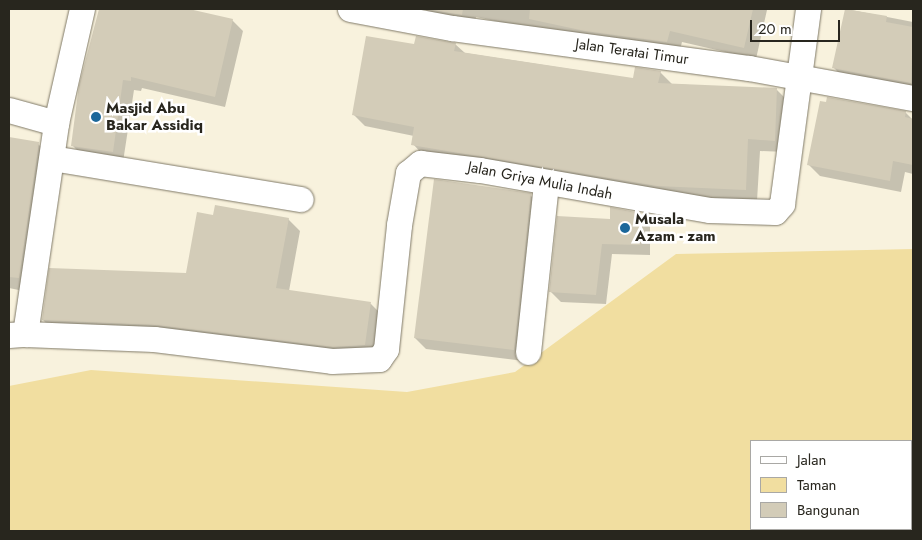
<!DOCTYPE html>
<html>
<head>
<meta charset="utf-8">
<style>
	body { margin:0 }
	#map { position:relative; width:922px; height:540px; overflow:hidden; background:#f8f2dd; font-family:Jost,sans-serif }
	div>[style] { position:absolute }
	[style*='--x'] { left:calc(var(--x)*1px); top:calc(var(--y)*1px); width:calc(var(--w)*1px); rotate:calc(var(--a)*1deg) }
	.green>* { inset:0; background:#f1dea0 }
	.shadow>* { inset:0; background:#0003 }
	.building>* { inset:0; background:#d3ccb8 }
	.roads { filter:drop-shadow(0 0 1px #807a68) drop-shadow(0 0 1px #807a68) }
	.street>* { height:25px; margin:-12.5px; padding:0 12.5px; transform-origin:12.5px; border-radius:12.5px; background:#fff }
	.dots>* { width:14px; height:14px; translate:-50% -50%; box-sizing:border-box; border:2px solid #fff; border-radius:50% }
	span { translate:-50% -50%; white-space:nowrap; text-align:center; line-height:1.15; -webkit-text-stroke:5px #fff; paint-order:stroke }
	.street-label { font-size:15px; color:#28261e }
	.poi-label { font-size:15px; color:#28261e; font-weight:700 }
	.left { translate:0 -50%; text-align:left }
	.frame { position:absolute; inset:0; border:10px solid #28261e; pointer-events:none }
	.legend { position:absolute; left:750px; top:440px; width:162px; height:90px; box-sizing:border-box; background:#fff; border:1px solid #a9a8a5; margin:0; padding:6px 9px; list-style:none; font-size:15px; color:#28261e }
	.legend li { display:flex; align-items:center; gap:10px; height:25px }
	.legend b { width:25px; border:1px solid #a9a8a5 }
	.scale { position:absolute; left:750px; top:20px; width:90px; height:22px; box-sizing:border-box; border:2px solid #28261e; border-top:0; padding-left:6px; font-size:15px; line-height:18px; white-space:nowrap; color:#28261e; -webkit-text-stroke:4px #fff; paint-order:stroke }
</style>
</head>
<body>
<div id="map">
	<div class="green">
		<i style="clip-path:polygon(evenodd,913px 249px,913px 531px,9px 531px,9px 386px,91px 370px,407px 392px,515px 372px,676px 254px,913px 249px,751px 441px,911px 441px,911px 529px,751px 529px,751px 441px)"></i>
	</div>
	<div class="shadow">
		<i style="clip-path:polygon(100px 9px,183px 9px,232px 20px,243px 31px,225px 107px,142px 88px,141px 91px,134px 90px,123px 162px,83px 156px,72px 145px,81px 85px)"></i>
		<i style="clip-path:polygon(425px 9px,766px 9px,767px 10px,756px 59px,682px 42px,679px 54px,598px 43px,476px 17px,474px 26px,436px 20px)"></i>
		<i style="clip-path:polygon(846px 9px,913px 22px,913px 92px,845px 79px,834px 68px)"></i>
		<i style="clip-path:polygon(455px 44px,465px 53px,634px 79px,660px 72px,672px 84px,777px 90px,788px 101px,786px 152px,760px 151px,757px 201px,670px 197px,424px 156px,413px 144px,414px 136px,365px 126px,353px 114px,415px 46px)"></i>
		<i style="clip-path:polygon(905px 112px,913px 120px,913px 174px,905px 172px,901px 192px,820px 176px,809px 165px)"></i>
		<i style="clip-path:polygon(9px 139px,38px 144px,53px 158px,33px 293px,9px 288px)"></i>
		<i style="clip-path:polygon(530px 195px,541px 206px,524px 361px,426px 349px,415px 338px)"></i>
		<i style="clip-path:polygon(640px 214px,650px 224px,650px 255px,612px 254px,606px 304px,561px 302px,550px 291px,611px 221px)"></i>
		<i style="clip-path:polygon(214px 216px,288px 219px,300px 231px,289px 291px,371px 304px,382px 315px,377px 356px,54px 331px,43px 320px,187px 274px)"></i>
	</div>
	<div class="building">
		<i style="clip-path:polygon(99px 9px,189px 9px,233px 19px,215px 97px,131px 77px,131px 81px,123px 80px,113px 152px,71px 146px,79px 85px)"></i>
		<i style="clip-path:polygon(427px 9px,463px 9px,462px 15px)"></i>
		<i style="clip-path:polygon(530px 9px,753px 9px,744px 48px,670px 31px,667px 42px,585px 31px,529px 19px)"></i>
		<i style="clip-path:polygon(845px 9px,887px 16px,886px 22px,913px 27px,911px 83px,832px 68px)"></i>
		<i style="clip-path:polygon(366px 36px,414px 44px,416px 36px,456px 43px,454px 51px,633px 78px,635px 67px,661px 71px,658px 83px,777px 88px,775px 141px,748px 139px,746px 190px,657px 186px,411px 145px,414px 127px,352px 115px)"></i>
		<i style="clip-path:polygon(827px 97px,906px 111px,905px 117px,913px 119px,913px 165px,893px 161px,890px 181px,807px 165px,820px 101px,826px 102px)"></i>
		<i style="clip-path:polygon(9px 137px,39px 142px,19px 278px,9px 277px)"></i>
		<i style="clip-path:polygon(434px 179px,531px 193px,514px 350px,414px 338px)"></i>
		<i style="clip-path:polygon(215px 205px,289px 218px,276px 288px,371px 302px,365px 345px,333px 347px,155px 325px,42px 320px,49px 268px,186px 273px,197px 212px,213px 215px)"></i>
		<i style="clip-path:polygon(610px 207px,641px 213px,640px 245px,602px 244px,596px 295px,549px 292px,557px 216px,610px 219px)"></i>
	</div>
	<div class="roads">
		<div class="street">
			<i style="--x:350;--y:9;--w:104;--a:10.6"></i>
			<i style="--x:452;--y:28;--w:300;--a:7.7"></i>
			<i style="--x:749;--y:68;--w:167;--a:10.4"></i>
			<i style="--x:9;--y:110;--w:49;--a:15.5"></i>
			<i style="--x:56;--y:123;--w:117;--a:-77.2"></i>
			<i style="--x:52;--y:158;--w:252;--a:9.4"></i>
			<i style="--x:25;--y:334;--w:129;--a:2.2"></i>
			<i style="--x:154;--y:339;--w:179;--a:7"></i>
			<i style="--x:332;--y:361;--w:47;--a:-2.4"></i>
			<i style="--x:379;--y:359;--w:12;--a:-55"></i>
			<i style="--x:386;--y:349;--w:125;--a:-84"></i>
			<i style="--x:399;--y:225;--w:53;--a:-80.2"></i>
			<i style="--x:408;--y:173;--w:16;--a:-40"></i>
			<i style="--x:420;--y:163;--w:60;--a:6.7"></i>
			<i style="--x:480;--y:170;--w:232;--a:9.9"></i>
			<i style="--x:709;--y:210;--w:66;--a:1.7"></i>
			<i style="--x:775;--y:212;--w:11;--a:-49"></i>
			<i style="--x:782;--y:204;--w:197;--a:-82.4"></i>
			<i style="--x:9;--y:335;--w:16;--a:-4"></i>
			<i style="--x:25;--y:334;--w:213;--a:-81.6"></i>
			<i style="--x:528;--y:352;--w:169;--a:-83.9"></i>
		</div>
	</div>
	<div class="dots">
		<i style="left:96px;top:117px;background:#1b679a"></i>
		<i style="left:625px;top:228px;background:#1b679a"></i>
	</div>
	<div class="street-label">
		<span style="left:632px;top:52px;rotate:8deg">Jalan Teratai Timur</span>
		<span style="left:540px;top:181px;rotate:11deg">Jalan Griya Mulia Indah</span>
	</div>
	<div class="poi-label">
		<span class="left" style="left:106px;top:117px">Masjid Abu<br>Bakar Assidiq</span>
		<span class="left" style="left:635px;top:228px">Musala<br>Azam - zam</span>
	</div>
	<div class="frame"></div>
	<ul class="legend">
	<li><b style="height:6px;background:#fff"></b>Jalan</li>
	<li><b style="height:14px;background:#f1dea0"></b>Taman</li>
	<li><b style="height:14px;background:#d3ccb8"></b>Bangunan</li>
	</ul>
	<div class="scale">20 m</div>
</div>
</body>
</html>
